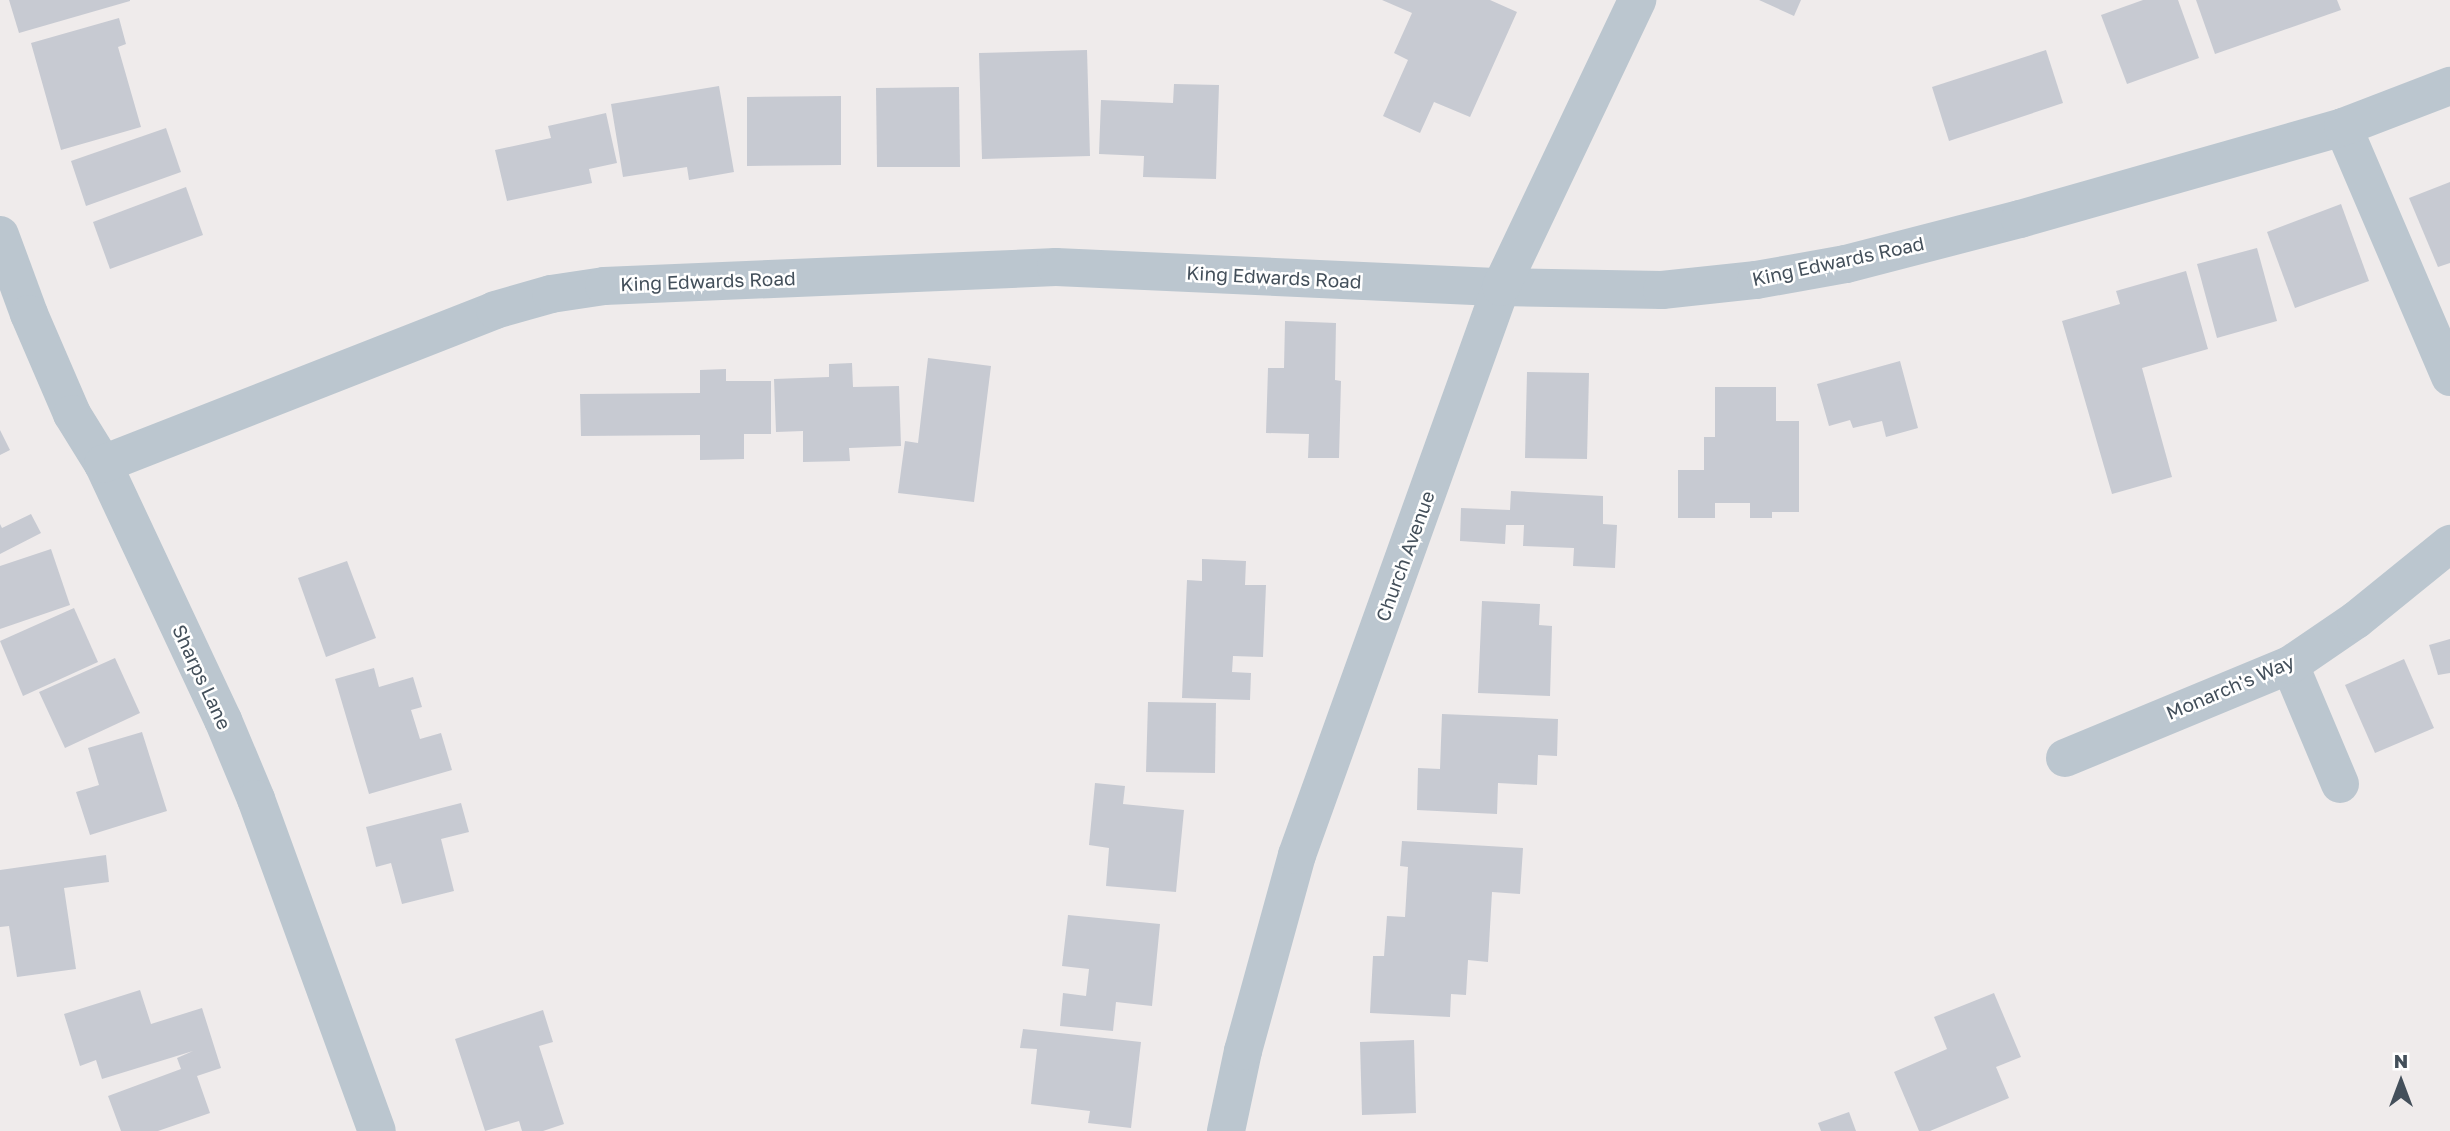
<!DOCTYPE html>
<html>
<head>
<meta charset="utf-8">
<style>
	body { margin:0 }
	#map { position:relative; width:2450px; height:1131px; overflow:hidden; background:#efebeb; font-family:"Golos Text",sans-serif }
	div>[style] { position:absolute }
	[style*='--x'] { left:calc(var(--x)*1px); top:calc(var(--y)*1px); width:calc(var(--w)*1px); rotate:calc(var(--a)*1deg) }
	.building>* { inset:0; background:#c7cad2 }
	.minor>* { height:38px; margin:-19px; padding:0 19px; transform-origin:19px; border-radius:19px; background:#bbc6cf }
	span { translate:-50% -50%; white-space:nowrap; text-align:center; line-height:1.15; -webkit-text-stroke:5px #fff; paint-order:stroke }
	.street-label { font-size:19px; color:#434f5a }
	.north { position:absolute; left:2366px; top:1047px; width:70px; height:70px; -webkit-text-stroke:5px #fff; paint-order:stroke; rotate:0deg; font-size:19px; font-weight:700; line-height:28px; text-align:center; color:#434f5a }
	.north::after { content:''; display:block; margin:auto; width:24px; height:32px; background:#434f5a; clip-path:polygon(50% 0,100% 100%,50% 72%,0 100%) }
</style>
</head>
<body>
<div id="map">
	<div class="building">
		<i style="clip-path:polygon(9px 0,130px 0,130px 1px,19px 33px)"></i>
		<i style="clip-path:polygon(1382px 0,1490px 0,1517px 12px,1470px 117px,1434px 102px,1420px 133px,1383px 116px,1408px 60px,1394px 53px,1412px 13px)"></i>
		<i style="clip-path:polygon(1759px 0,1801px 0,1794px 16px)"></i>
		<i style="clip-path:polygon(2143px 0,2178px 0,2199px 58px,2127px 84px,2101px 15px)"></i>
		<i style="clip-path:polygon(2196px 0,2337px 0,2341px 10px,2215px 54px)"></i>
		<i style="clip-path:polygon(119px 18px,126px 44px,118px 47px,141px 127px,61px 150px,31px 43px)"></i>
		<i style="clip-path:polygon(1087px 50px,1090px 156px,982px 159px,979px 53px)"></i>
		<i style="clip-path:polygon(2046px 50px,2063px 103px,1949px 141px,1932px 87px)"></i>
		<i style="clip-path:polygon(1174px 84px,1219px 85px,1216px 179px,1143px 177px,1144px 156px,1099px 154px,1101px 100px,1173px 103px)"></i>
		<i style="clip-path:polygon(719px 86px,734px 172px,689px 180px,687px 167px,623px 177px,611px 104px)"></i>
		<i style="clip-path:polygon(959px 87px,960px 167px,877px 167px,876px 88px)"></i>
		<i style="clip-path:polygon(841px 96px,841px 165px,747px 166px,747px 97px)"></i>
		<i style="clip-path:polygon(606px 113px,617px 163px,589px 169px,592px 183px,507px 201px,495px 150px,551px 138px,548px 126px)"></i>
		<i style="clip-path:polygon(166px 128px,181px 172px,86px 206px,71px 161px)"></i>
		<i style="clip-path:polygon(2450px 182px,2450px 263px,2438px 267px,2409px 198px)"></i>
		<i style="clip-path:polygon(186px 187px,203px 235px,110px 269px,93px 222px)"></i>
		<i style="clip-path:polygon(2341px 204px,2369px 281px,2295px 308px,2267px 232px)"></i>
		<i style="clip-path:polygon(2257px 248px,2277px 321px,2217px 338px,2197px 264px)"></i>
		<i style="clip-path:polygon(2186px 271px,2208px 349px,2142px 368px,2172px 477px,2112px 494px,2062px 321px,2120px 304px,2116px 291px)"></i>
		<i style="clip-path:polygon(1285px 321px,1336px 323px,1335px 380px,1341px 381px,1339px 458px,1308px 458px,1309px 434px,1266px 433px,1268px 368px,1284px 368px)"></i>
		<i style="clip-path:polygon(928px 358px,991px 366px,974px 502px,898px 493px,905px 441px,918px 443px)"></i>
		<i style="clip-path:polygon(1900px 361px,1918px 428px,1886px 437px,1882px 421px,1853px 428px,1850px 420px,1829px 426px,1817px 384px)"></i>
		<i style="clip-path:polygon(852px 363px,853px 387px,899px 386px,901px 446px,849px 448px,850px 461px,803px 462px,803px 431px,776px 432px,774px 379px,829px 377px,829px 364px)"></i>
		<i style="clip-path:polygon(726px 369px,726px 381px,771px 381px,771px 434px,744px 434px,744px 459px,700px 460px,700px 435px,581px 436px,580px 394px,700px 393px,700px 370px)"></i>
		<i style="clip-path:polygon(1527px 372px,1589px 373px,1587px 459px,1525px 458px)"></i>
		<i style="clip-path:polygon(1715px 387px,1776px 387px,1776px 421px,1799px 421px,1799px 512px,1772px 512px,1772px 518px,1750px 518px,1750px 503px,1715px 503px,1715px 518px,1678px 518px,1678px 470px,1704px 470px,1704px 437px,1715px 437px)"></i>
		<i style="clip-path:polygon(0 430px,10px 450px,0 455px)"></i>
		<i style="clip-path:polygon(1511px 491px,1603px 496px,1603px 524px,1617px 525px,1615px 568px,1573px 566px,1574px 548px,1523px 546px,1524px 525px,1506px 525px,1505px 544px,1460px 541px,1461px 508px,1510px 510px)"></i>
		<i style="clip-path:polygon(31px 514px,41px 533px,0 554px,0 524px,2px 528px)"></i>
		<i style="clip-path:polygon(51px 549px,70px 605px,0 629px,0 566px)"></i>
		<i style="clip-path:polygon(1202px 559px,1246px 561px,1245px 585px,1266px 585px,1263px 657px,1233px 656px,1232px 672px,1251px 673px,1250px 700px,1182px 698px,1187px 580px,1202px 581px)"></i>
		<i style="clip-path:polygon(347px 561px,376px 638px,326px 657px,298px 578px)"></i>
		<i style="clip-path:polygon(1482px 601px,1540px 604px,1539px 625px,1552px 626px,1550px 696px,1478px 693px)"></i>
		<i style="clip-path:polygon(74px 608px,98px 662px,23px 696px,0 641px)"></i>
		<i style="clip-path:polygon(2450px 639px,2450px 673px,2438px 675px,2429px 645px)"></i>
		<i style="clip-path:polygon(115px 658px,140px 713px,65px 748px,39px 692px)"></i>
		<i style="clip-path:polygon(2404px 659px,2434px 728px,2375px 753px,2345px 685px)"></i>
		<i style="clip-path:polygon(374px 668px,379px 687px,413px 677px,422px 707px,411px 710px,420px 739px,441px 733px,452px 770px,369px 794px,335px 679px)"></i>
		<i style="clip-path:polygon(1148px 702px,1216px 703px,1215px 773px,1146px 772px)"></i>
		<i style="clip-path:polygon(1442px 714px,1558px 719px,1557px 756px,1538px 755px,1537px 785px,1498px 783px,1497px 814px,1417px 810px,1418px 768px,1440px 769px)"></i>
		<i style="clip-path:polygon(142px 732px,167px 811px,90px 835px,76px 792px,99px 785px,88px 748px)"></i>
		<i style="clip-path:polygon(1095px 783px,1125px 786px,1123px 804px,1184px 810px,1176px 892px,1106px 886px,1109px 848px,1089px 845px)"></i>
		<i style="clip-path:polygon(461px 803px,469px 832px,441px 839px,454px 891px,402px 904px,391px 863px,376px 867px,366px 827px)"></i>
		<i style="clip-path:polygon(1402px 841px,1523px 848px,1520px 894px,1492px 892px,1488px 962px,1468px 960px,1466px 995px,1451px 994px,1450px 1017px,1370px 1013px,1373px 956px,1384px 956px,1387px 916px,1405px 917px,1408px 867px,1400px 866px)"></i>
		<i style="clip-path:polygon(106px 855px,109px 882px,64px 888px,76px 969px,17px 977px,9px 926px,0 927px,0 870px)"></i>
		<i style="clip-path:polygon(1068px 915px,1160px 924px,1152px 1006px,1116px 1002px,1113px 1031px,1060px 1026px,1063px 993px,1086px 996px,1089px 969px,1062px 966px)"></i>
		<i style="clip-path:polygon(140px 990px,151px 1024px,202px 1008px,221px 1068px,197px 1076px,210px 1113px,158px 1131px,121px 1131px,108px 1096px,181px 1069px,177px 1058px,193px 1051px,102px 1079px,96px 1060px,80px 1066px,64px 1014px)"></i>
		<i style="clip-path:polygon(1994px 993px,2021px 1057px,1996px 1067px,2009px 1098px,1930px 1131px,1919px 1131px,1894px 1072px,1947px 1049px,1934px 1017px)"></i>
		<i style="clip-path:polygon(543px 1010px,553px 1042px,539px 1046px,564px 1124px,543px 1131px,522px 1131px,519px 1121px,485px 1131px,455px 1039px)"></i>
		<i style="clip-path:polygon(1023px 1029px,1141px 1042px,1131px 1128px,1088px 1123px,1090px 1111px,1031px 1104px,1037px 1049px,1020px 1048px)"></i>
		<i style="clip-path:polygon(1414px 1040px,1416px 1113px,1362px 1115px,1360px 1042px)"></i>
		<i style="clip-path:polygon(1849px 1112px,1856px 1131px,1821px 1131px,1818px 1123px)"></i>
	</div>
	<div class="minor">
		<i style="--x:2343;--y:127;--w:272;--a:66.8"></i>
		<i style="--x:0;--y:235;--w:84;--a:69.8"></i>
		<i style="--x:29;--y:314;--w:109;--a:66.7"></i>
		<i style="--x:72;--y:414;--w:59;--a:58.2"></i>
		<i style="--x:103;--y:464;--w:283;--a:64.9"></i>
		<i style="--x:223;--y:720;--w:86;--a:67.3"></i>
		<i style="--x:256;--y:799;--w:353;--a:70"></i>
		<i style="--x:103;--y:464;--w:421;--a:-21.4"></i>
		<i style="--x:495;--y:310;--w:58;--a:-15.9"></i>
		<i style="--x:551;--y:294;--w:54;--a:-8.6"></i>
		<i style="--x:604;--y:286;--w:452;--a:-2.4"></i>
		<i style="--x:1056;--y:267;--w:445;--a:2.6"></i>
		<i style="--x:1501;--y:287;--w:161;--a:1.1"></i>
		<i style="--x:1662;--y:290;--w:95;--a:-6.1"></i>
		<i style="--x:1756;--y:280;--w:91;--a:-10.1"></i>
		<i style="--x:1846;--y:264;--w:180;--a:-14.5"></i>
		<i style="--x:2020;--y:219;--w:336;--a:-15.9"></i>
		<i style="--x:2343;--y:127;--w:115;--a:-21"></i>
		<i style="--x:2290;--y:665;--w:129;--a:67.2"></i>
		<i style="--x:2065;--y:758;--w:243;--a:-22.5"></i>
		<i style="--x:2290;--y:665;--w:80;--a:-34.3"></i>
		<i style="--x:2356;--y:620;--w:121;--a:-39"></i>
		<i style="--x:1226;--y:1131;--w:82;--a:-78"></i>
		<i style="--x:1243;--y:1051;--w:203;--a:-74.6"></i>
		<i style="--x:1297;--y:855;--w:604;--a:-70.24"></i>
		<i style="--x:1501;--y:287;--w:318;--a:-64.6"></i>
	</div>
	<div class="street-label">
		<span style="left:1838px;top:261px;rotate:-12deg">King Edwards Road</span>
		<span style="left:1274px;top:277px;rotate:3deg">King Edwards Road</span>
		<span style="left:708px;top:281px;rotate:-2deg">King Edwards Road</span>
		<span style="left:1405px;top:556px;rotate:-70deg">Church Avenue</span>
		<span style="left:202px;top:677px;rotate:65deg">Sharps Lane</span>
		<span style="left:2230px;top:687px;rotate:-23deg">Monarch's Way</span>
	</div>
	<div class="north">N</div>
</div>
</body>
</html>
